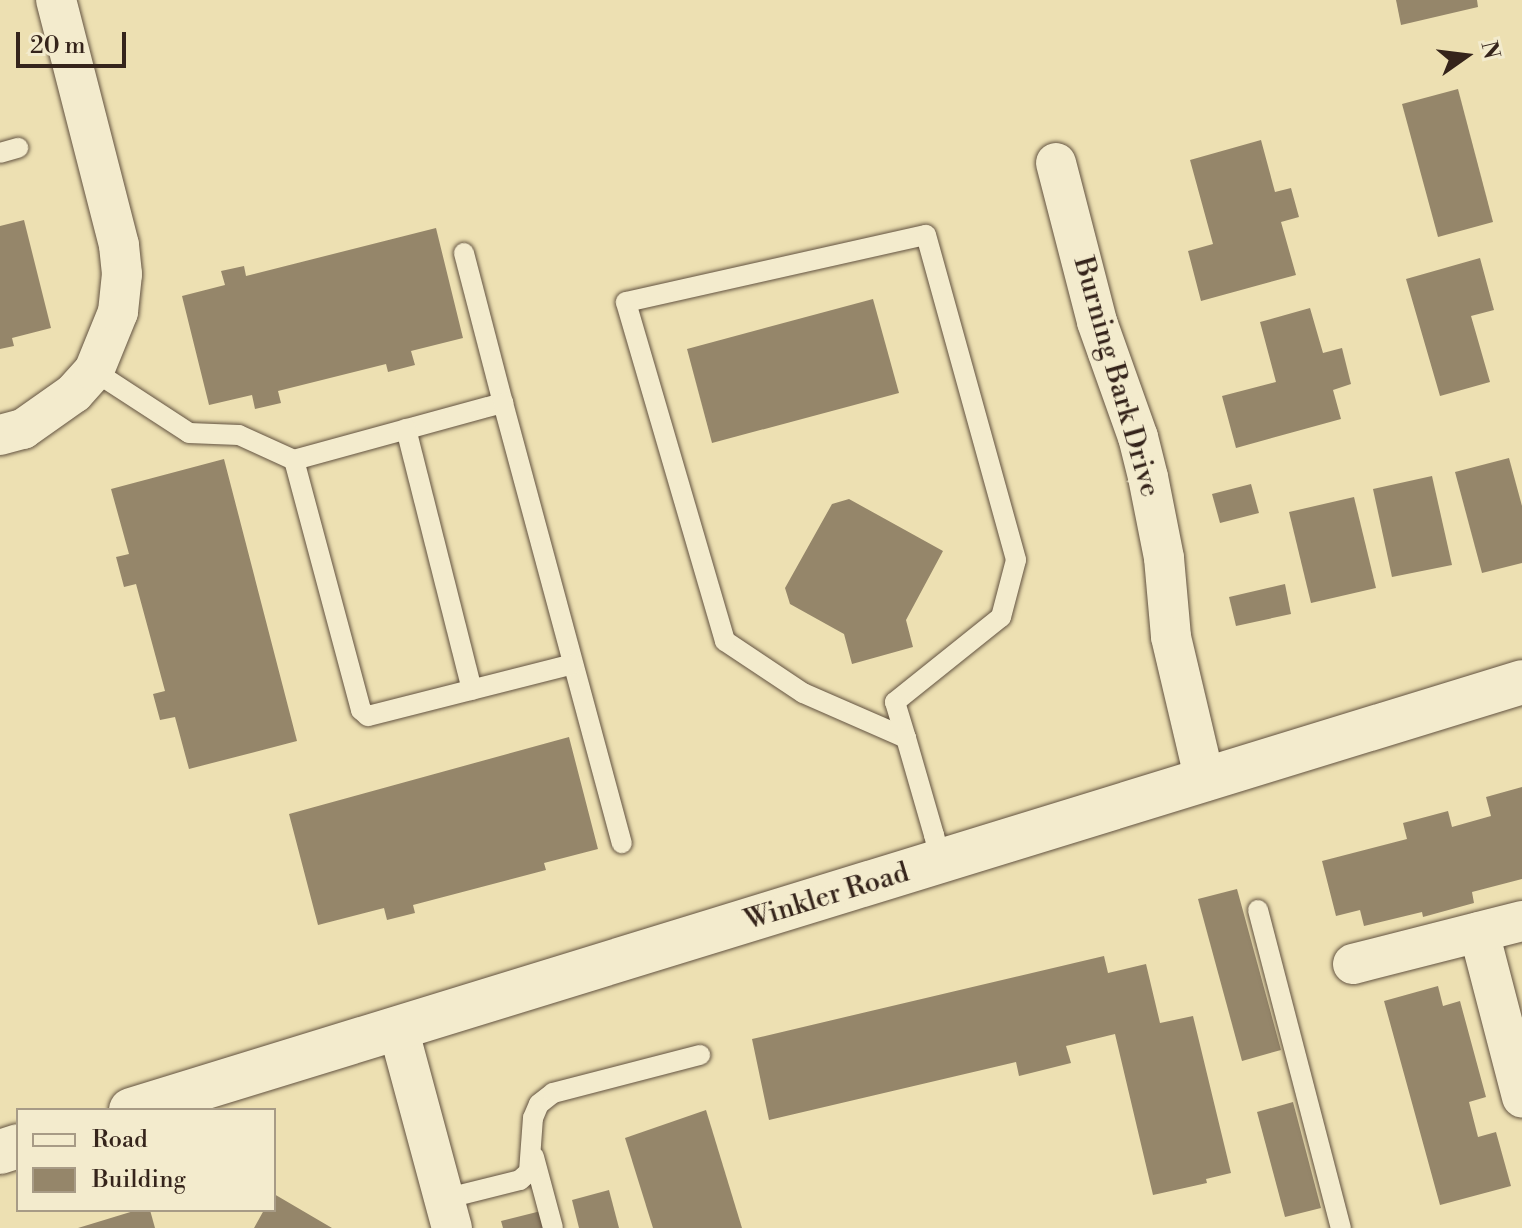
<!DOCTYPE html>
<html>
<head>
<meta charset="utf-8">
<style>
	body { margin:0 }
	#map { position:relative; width:1522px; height:1228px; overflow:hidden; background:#ede0b2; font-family:"Libre Bodoni",serif }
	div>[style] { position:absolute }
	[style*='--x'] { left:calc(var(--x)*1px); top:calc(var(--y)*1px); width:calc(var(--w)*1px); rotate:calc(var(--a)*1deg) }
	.building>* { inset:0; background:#95866a }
	.roads { filter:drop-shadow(0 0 2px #635341) drop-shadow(0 0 2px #635341) }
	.lane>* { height:20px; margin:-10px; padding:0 10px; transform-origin:10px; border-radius:10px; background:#f3ebcd }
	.street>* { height:40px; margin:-20px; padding:0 20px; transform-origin:20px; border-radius:20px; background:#f3ebcd }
	.secondary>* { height:44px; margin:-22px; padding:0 22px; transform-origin:22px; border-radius:22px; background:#f3ebcd }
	span { translate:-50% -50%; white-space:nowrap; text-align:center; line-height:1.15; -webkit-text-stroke:8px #f3ebcd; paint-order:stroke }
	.street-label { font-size:28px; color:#35241b }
	.legend { position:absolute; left:16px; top:1108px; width:260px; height:104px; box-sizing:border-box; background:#f3ebcd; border:2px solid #a79b86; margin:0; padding:10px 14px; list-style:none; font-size:24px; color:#35241b }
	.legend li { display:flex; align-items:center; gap:16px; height:40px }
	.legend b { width:40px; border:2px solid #a79b86 }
	.north { position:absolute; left:1426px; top:16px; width:80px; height:80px; -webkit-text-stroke:6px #f3ebcd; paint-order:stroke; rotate:76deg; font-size:22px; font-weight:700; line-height:32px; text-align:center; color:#35241b }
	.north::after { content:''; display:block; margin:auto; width:28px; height:36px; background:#35241b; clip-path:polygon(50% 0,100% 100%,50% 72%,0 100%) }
	.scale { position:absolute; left:16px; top:32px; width:110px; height:36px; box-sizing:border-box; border:4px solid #35241b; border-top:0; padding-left:10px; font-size:24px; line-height:28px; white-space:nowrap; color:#35241b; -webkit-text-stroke:6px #f3ebcd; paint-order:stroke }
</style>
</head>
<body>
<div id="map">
	<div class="building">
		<i style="clip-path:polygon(1396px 0,1477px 0,1478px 7px,1401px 25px)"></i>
		<i style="clip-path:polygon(1458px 89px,1493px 222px,1438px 237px,1402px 104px)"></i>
		<i style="clip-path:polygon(1261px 140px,1275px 192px,1291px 188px,1299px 217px,1281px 222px,1296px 275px,1201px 301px,1188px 251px,1213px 244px,1190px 160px)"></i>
		<i style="clip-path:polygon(24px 220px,51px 328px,12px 338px,14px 346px,0 349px,0 226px)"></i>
		<i style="clip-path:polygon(436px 228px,463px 338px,411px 351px,415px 365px,388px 372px,386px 364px,278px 391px,281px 403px,255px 409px,252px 395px,209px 405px,182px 296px,225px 285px,221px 271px,244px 266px,246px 276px)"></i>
		<i style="clip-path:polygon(1480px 258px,1494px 310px,1471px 316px,1490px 382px,1440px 396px,1406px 279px)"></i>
		<i style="clip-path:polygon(873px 299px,899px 393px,712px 443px,687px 349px)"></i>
		<i style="clip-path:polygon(1310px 308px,1323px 353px,1342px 348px,1351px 384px,1333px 390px,1341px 419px,1236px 448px,1222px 396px,1276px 382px,1260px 322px)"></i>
		<i style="clip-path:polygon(1509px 458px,1522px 506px,1522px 563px,1482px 573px,1455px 472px)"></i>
		<i style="clip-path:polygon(224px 459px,297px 741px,189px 769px,175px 717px,160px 720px,153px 694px,165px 691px,136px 584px,124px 587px,116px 557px,129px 554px,111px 489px)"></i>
		<i style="clip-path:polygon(1432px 476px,1452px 565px,1392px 577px,1373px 489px)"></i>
		<i style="clip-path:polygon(1251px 484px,1259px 513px,1220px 523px,1212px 494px)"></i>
		<i style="clip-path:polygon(1354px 497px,1376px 588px,1311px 603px,1289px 512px)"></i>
		<i style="clip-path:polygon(849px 499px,943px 551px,906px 620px,913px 647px,852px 664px,844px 634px,790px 604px,785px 588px,832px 504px)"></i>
		<i style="clip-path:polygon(1285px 584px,1291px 614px,1236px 626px,1229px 597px)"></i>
		<i style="clip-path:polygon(569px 737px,598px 849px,544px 863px,546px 870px,413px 905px,415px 913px,387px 920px,384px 908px,318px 925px,289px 814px)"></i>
		<i style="clip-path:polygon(1522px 787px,1522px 879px,1472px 892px,1474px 903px,1423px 917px,1422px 912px,1364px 926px,1360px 910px,1336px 916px,1322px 861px,1407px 839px,1403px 823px,1448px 811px,1452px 827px,1491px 816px,1486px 797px)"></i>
		<i style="clip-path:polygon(1237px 889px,1281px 1050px,1242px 1061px,1198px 899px)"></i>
		<i style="clip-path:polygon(1104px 956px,1108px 973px,1146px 964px,1160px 1023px,1193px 1016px,1231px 1173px,1206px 1179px,1207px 1183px,1153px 1195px,1115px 1034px,1066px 1046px,1071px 1063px,1019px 1076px,1016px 1062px,769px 1120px,752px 1039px)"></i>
		<i style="clip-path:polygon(1438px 986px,1443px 1006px,1460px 1001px,1486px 1097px,1469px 1102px,1478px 1137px,1496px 1132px,1511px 1186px,1440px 1205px,1384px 1001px)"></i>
		<i style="clip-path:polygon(1293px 1102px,1321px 1208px,1285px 1217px,1257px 1112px)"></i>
		<i style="clip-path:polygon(706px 1110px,742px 1228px,653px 1228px,625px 1138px)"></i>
		<i style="clip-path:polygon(609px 1190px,619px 1228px,579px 1228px,572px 1200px)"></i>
		<i style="clip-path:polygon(274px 1194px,332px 1228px,254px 1228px,264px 1210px,274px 1210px)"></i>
		<i style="clip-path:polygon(137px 1210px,150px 1210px,155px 1228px,78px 1228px)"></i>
		<i style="clip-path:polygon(541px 1211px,545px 1228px,503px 1228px,501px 1221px)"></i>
	</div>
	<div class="roads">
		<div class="lane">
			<i style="--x:0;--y:153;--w:19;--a:-16"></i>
			<i style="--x:94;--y:371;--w:113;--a:33.1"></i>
			<i style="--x:189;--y:433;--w:50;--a:2.3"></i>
			<i style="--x:239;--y:435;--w:60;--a:24.4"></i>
			<i style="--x:294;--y:460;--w:217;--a:-15.3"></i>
			<i style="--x:503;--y:403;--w:155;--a:-104.6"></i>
			<i style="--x:503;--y:403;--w:456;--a:74.9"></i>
			<i style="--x:406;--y:429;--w:269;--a:75.8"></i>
			<i style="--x:294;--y:460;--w:259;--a:75"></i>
			<i style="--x:361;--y:710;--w:9;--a:41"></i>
			<i style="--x:368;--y:716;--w:211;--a:-14.2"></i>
			<i style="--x:906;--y:738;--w:112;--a:-156.4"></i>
			<i style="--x:803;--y:693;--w:94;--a:-146.3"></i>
			<i style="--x:725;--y:641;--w:353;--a:-106.3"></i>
			<i style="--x:626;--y:302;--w:307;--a:-12.6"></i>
			<i style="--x:926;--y:235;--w:337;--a:74.5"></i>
			<i style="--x:1016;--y:560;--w:59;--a:104.7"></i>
			<i style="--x:1001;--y:617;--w:136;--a:141.3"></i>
			<i style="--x:895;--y:702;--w:38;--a:73"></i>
			<i style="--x:906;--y:738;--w:101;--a:73.9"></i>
			<i style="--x:934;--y:835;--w:28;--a:75"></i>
			<i style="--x:1258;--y:910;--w:329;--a:75.4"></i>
			<i style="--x:534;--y:1157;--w:73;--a:75"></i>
			<i style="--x:444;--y:1199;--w:78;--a:-14"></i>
			<i style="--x:520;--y:1180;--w:12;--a:-42"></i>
			<i style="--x:529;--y:1172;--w:54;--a:-85.8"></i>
			<i style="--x:533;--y:1118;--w:15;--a:-67"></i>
			<i style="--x:539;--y:1104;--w:18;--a:-38"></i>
			<i style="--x:553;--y:1093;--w:152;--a:-14.5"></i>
		</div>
		<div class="street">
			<i style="--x:1056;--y:163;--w:164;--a:75.5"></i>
			<i style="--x:1097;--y:322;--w:122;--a:70.4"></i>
			<i style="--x:1138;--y:437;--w:41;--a:76"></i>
			<i style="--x:1148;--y:477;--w:83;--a:78.8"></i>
			<i style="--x:1164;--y:558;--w:79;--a:84.9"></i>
			<i style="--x:1171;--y:637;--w:148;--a:76.7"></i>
			<i style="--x:0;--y:435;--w:24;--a:-15"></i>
			<i style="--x:23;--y:429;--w:62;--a:-35.2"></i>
			<i style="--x:74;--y:393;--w:30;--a:-48"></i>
			<i style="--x:94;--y:371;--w:64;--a:-67.9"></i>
			<i style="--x:118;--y:312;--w:38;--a:-84"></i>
			<i style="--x:122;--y:274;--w:29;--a:-96"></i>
			<i style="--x:119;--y:245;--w:253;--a:-104.4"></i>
			<i style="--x:1479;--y:932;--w:171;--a:75.4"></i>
			<i style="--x:1353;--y:964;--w:174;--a:-14.3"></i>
			<i style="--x:398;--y:1028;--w:207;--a:74.9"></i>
		</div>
		<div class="secondary">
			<i style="--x:131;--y:1110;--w:1455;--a:-17.1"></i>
			<i style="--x:0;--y:1152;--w:19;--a:-18"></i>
		</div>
	</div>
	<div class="street-label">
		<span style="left:1116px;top:377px;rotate:74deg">Burning Bark Drive</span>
		<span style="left:827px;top:897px;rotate:-17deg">Winkler Road</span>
	</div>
	<ul class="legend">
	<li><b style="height:10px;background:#f3ebcd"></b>Road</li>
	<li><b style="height:22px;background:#95866a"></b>Building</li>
	</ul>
	<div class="north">N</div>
	<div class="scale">20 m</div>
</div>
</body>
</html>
